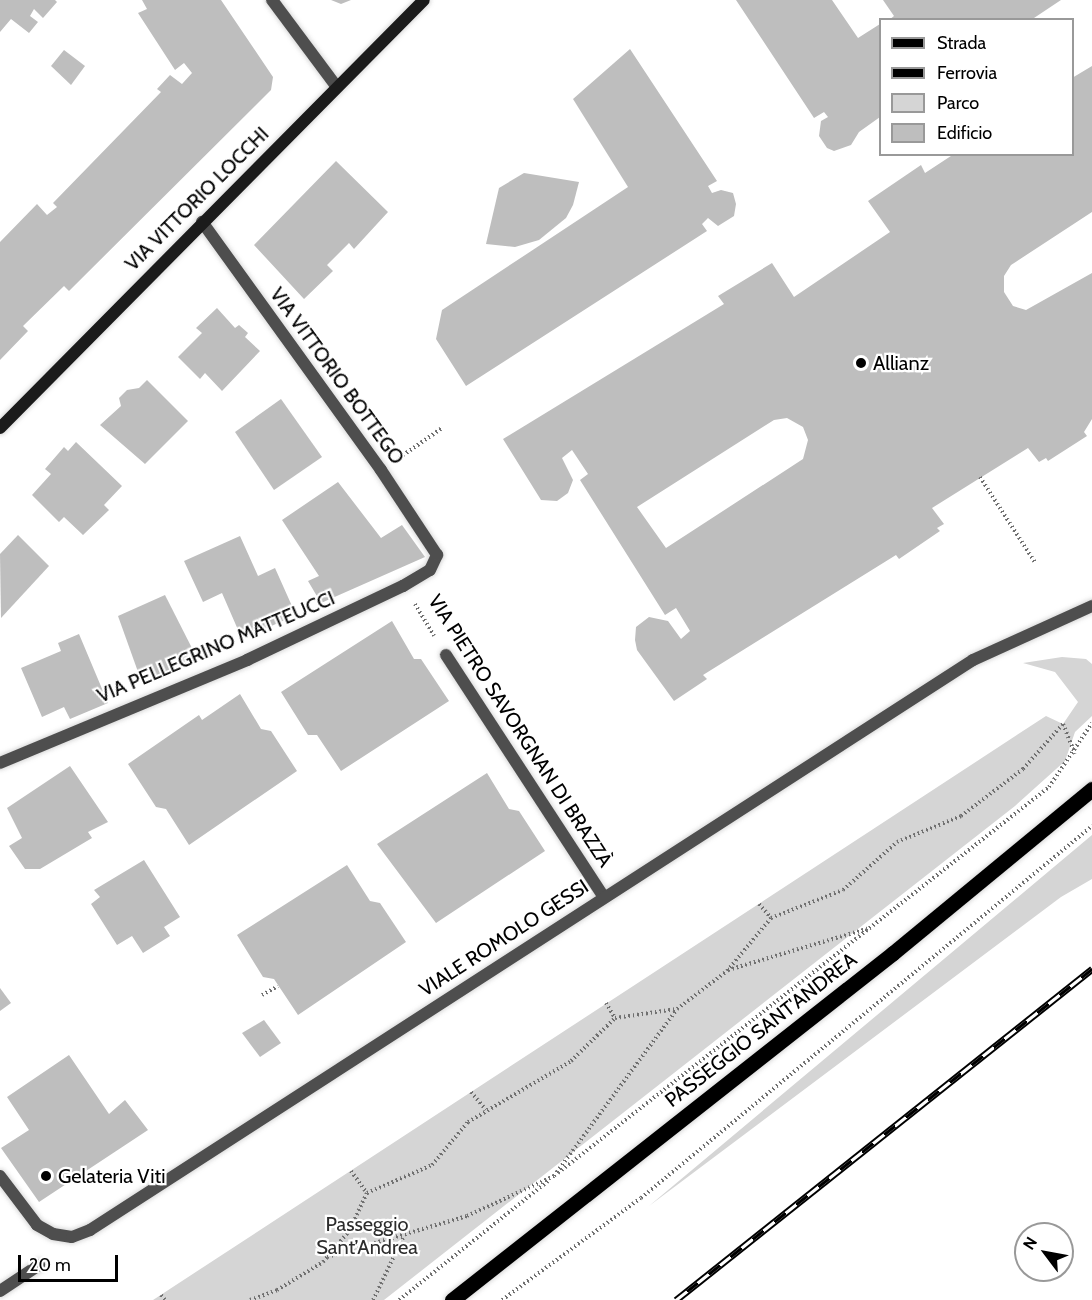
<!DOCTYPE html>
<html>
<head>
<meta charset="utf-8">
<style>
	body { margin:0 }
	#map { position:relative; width:1092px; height:1300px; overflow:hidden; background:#fff; font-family:Cabin,sans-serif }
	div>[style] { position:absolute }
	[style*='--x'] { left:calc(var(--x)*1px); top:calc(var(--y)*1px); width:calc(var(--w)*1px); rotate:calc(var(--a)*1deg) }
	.green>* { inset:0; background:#d5d5d5 }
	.building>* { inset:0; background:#bebebe }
	.path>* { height:4px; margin-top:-2px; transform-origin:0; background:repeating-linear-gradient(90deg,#707070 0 1.5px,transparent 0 4.5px) }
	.roads { filter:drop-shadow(0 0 2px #dbdbdb) drop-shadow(0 0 2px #dbdbdb) }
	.street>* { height:12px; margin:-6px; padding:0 6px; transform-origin:6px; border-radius:6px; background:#4e4e4e }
	.secondary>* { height:12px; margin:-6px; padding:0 6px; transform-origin:6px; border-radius:6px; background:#1b1b1b }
	.primary>* { height:15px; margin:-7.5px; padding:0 7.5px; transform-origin:7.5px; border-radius:7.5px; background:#000 }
	.rail>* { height:7px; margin-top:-3.5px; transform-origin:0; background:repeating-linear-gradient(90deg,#fff 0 14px,#000 0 28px); box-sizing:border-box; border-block:2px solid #000 }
	.dots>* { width:16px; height:16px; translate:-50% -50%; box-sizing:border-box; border:3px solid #fff; border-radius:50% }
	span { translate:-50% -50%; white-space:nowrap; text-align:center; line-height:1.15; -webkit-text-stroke:4.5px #fff; paint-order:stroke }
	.street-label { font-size:20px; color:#000 }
	.poi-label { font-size:20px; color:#000 }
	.left { translate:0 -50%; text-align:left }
	.park-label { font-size:20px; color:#2c2c2c }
	.legend { position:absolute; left:879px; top:18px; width:195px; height:138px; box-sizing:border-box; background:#fff; border:2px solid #999; margin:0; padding:8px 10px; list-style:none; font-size:18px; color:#000 }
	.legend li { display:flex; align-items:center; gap:12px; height:30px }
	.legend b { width:30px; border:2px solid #999 }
	.north { position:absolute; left:1014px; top:1222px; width:60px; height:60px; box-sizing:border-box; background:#fff; border:2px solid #999; border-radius:50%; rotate:302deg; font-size:16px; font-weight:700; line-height:24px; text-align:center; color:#000 }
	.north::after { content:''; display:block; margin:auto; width:21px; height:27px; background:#000; clip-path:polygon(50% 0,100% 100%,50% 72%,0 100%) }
	.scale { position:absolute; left:18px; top:1255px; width:100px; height:27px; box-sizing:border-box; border:3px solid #000; border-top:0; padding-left:8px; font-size:18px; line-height:21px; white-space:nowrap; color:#000; -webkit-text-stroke:4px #fff; paint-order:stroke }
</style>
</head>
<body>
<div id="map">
	<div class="green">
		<i style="clip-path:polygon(1062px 657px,1086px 659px,1092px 664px,1092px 716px,1075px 732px,1065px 761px,1015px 806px,384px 1300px,153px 1300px,1046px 716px,1063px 724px,1078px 702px,1055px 672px,1023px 663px)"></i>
		<i style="clip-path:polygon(1092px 835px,1092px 879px,1061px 897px,649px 1206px)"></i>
	</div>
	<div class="building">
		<i style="clip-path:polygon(0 0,55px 0,57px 2px,43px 18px,34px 9px,30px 16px,38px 22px,29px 33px,11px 19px,0 32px)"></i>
		<i style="clip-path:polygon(142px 0,221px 0,273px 77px,271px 90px,69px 291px,64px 286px,23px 326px,28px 331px,0 360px,0 242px,37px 204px,47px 215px,57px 207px,53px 203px,161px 92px,157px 89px,170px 75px,182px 84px,192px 73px,184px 63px,175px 70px,138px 13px,147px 9px)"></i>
		<i style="clip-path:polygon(331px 0,351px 0,341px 4px)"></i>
		<i style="clip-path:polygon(736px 0,832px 0,858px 38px,880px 24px,880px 117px,859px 132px,851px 145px,834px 151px,827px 148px,819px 136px,821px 121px,828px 117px,824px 112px,814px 118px)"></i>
		<i style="clip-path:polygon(883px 0,1061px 0,1031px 20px,889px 20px,894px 16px)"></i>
		<i style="clip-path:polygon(630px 49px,717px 181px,708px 186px,712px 193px,721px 190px,733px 193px,736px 204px,734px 216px,718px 226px,708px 218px,702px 224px,707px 231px,466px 386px,436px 339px,442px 310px,628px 187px,573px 99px)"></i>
		<i style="clip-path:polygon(64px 50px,85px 66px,71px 85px,51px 66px)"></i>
		<i style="clip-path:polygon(evenodd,1092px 66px,1092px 212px,1011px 265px,1004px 276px,1004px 292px,1013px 306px,1026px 310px,1092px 273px,1092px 419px,1084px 432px,1087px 436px,1048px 461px,1046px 458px,1039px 462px,1028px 448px,932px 508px,944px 524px,937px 528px,940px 531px,899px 559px,896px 555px,703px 675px,707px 679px,674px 701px,637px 650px,635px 640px,636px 627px,649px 617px,668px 621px,681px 639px,690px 631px,676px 608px,665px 615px,580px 480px,588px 474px,572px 450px,562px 458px,573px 480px,568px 493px,557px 501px,541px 500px,503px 439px,724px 304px,718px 296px,772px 263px,794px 297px,890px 232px,868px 201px,921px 165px,925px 173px,954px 154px,1072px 154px,1072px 78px,1092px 66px,787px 418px,803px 427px,808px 440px,803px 459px,666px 548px,637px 507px,774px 420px,787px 418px)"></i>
		<i style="clip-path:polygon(336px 161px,388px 212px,354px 249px,349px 243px,327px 265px,333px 271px,304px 299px,254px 245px)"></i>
		<i style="clip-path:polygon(524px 173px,579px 182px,573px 205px,566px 218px,539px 240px,515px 247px,486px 244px,499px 188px)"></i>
		<i style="clip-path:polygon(217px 308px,235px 328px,239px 325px,248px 333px,245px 337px,260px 351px,222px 391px,205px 373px,200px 379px,178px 357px,202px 333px,196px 328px)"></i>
		<i style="clip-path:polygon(147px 380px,188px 421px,145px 464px,100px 425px,121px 406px,119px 398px,127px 390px,139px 388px)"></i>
		<i style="clip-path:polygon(281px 399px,322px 457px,274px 490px,235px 432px)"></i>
		<i style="clip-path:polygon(76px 442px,122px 486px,104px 505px,109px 510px,83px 535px,64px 517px,59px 522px,32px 495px,51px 474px,45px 469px,64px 447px,68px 451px)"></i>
		<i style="clip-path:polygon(338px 482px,381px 538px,402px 525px,425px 557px,321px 603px,308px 581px,319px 576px,282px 520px)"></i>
		<i style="clip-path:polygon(18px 535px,49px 566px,1px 618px,0 554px)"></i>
		<i style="clip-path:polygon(240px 536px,258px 576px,275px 568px,296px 615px,242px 639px,222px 593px,203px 602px,184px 561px)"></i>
		<i style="clip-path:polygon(165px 595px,198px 660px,142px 683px,118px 616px)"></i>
		<i style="clip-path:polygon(392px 621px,414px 659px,421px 659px,449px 701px,341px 771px,317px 735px,308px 735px,281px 692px)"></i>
		<i style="clip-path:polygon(79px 634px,108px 703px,70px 719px,64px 707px,42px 717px,21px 668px,61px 651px,58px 643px)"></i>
		<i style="clip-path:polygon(240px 694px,261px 729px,271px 731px,297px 771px,189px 845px,166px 809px,156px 807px,128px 764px,199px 715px,202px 720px)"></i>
		<i style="clip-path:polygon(70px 766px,108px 822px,88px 832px,92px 838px,40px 869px,25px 869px,9px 846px,22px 838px,7px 808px)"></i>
		<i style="clip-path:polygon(487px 773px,509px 809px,519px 811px,545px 851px,436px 923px,377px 844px)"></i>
		<i style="clip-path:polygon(144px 860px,180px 917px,164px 927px,170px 936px,143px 953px,132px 936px,117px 945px,91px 904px,100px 897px,94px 890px)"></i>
		<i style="clip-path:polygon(347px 865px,370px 901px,380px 903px,406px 942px,298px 1015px,274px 979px,263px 977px,237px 935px)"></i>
		<i style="clip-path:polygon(0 988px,11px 1003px,0 1011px)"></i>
		<i style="clip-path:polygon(264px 1020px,281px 1043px,260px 1057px,242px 1033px)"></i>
		<i style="clip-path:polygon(69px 1055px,109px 1114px,125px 1100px,148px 1130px,39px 1202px,1px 1148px,29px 1130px,7px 1097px)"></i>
	</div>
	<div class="path">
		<i style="--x:399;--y:458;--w:52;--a:-34.9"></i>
		<i style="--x:980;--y:477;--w:103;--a:57.2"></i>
		<i style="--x:415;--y:604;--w:37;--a:59"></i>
		<i style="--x:759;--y:904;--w:18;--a:49"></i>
		<i style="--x:728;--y:970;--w:148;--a:-16.5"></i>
		<i style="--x:262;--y:995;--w:18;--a:-29"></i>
		<i style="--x:606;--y:1003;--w:17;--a:59"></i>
		<i style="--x:471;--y:1092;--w:23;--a:50"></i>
		<i style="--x:351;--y:1171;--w:27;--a:54"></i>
		<i style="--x:558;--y:1173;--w:625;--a:-38.17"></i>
		<i style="--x:1049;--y:787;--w:77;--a:-56.1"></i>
		<i style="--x:327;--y:1257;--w:146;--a:-16.3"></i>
		<i style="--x:467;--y:1216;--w:96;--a:-24.7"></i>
		<i style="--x:554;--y:1176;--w:207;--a:-53.6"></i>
		<i style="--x:677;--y:1009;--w:63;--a:-37.2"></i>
		<i style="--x:727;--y:971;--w:69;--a:-50.3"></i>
		<i style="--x:771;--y:918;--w:77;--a:-21.3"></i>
		<i style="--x:843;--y:890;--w:72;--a:-41.6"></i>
		<i style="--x:897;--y:842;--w:69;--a:-22.1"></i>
		<i style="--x:961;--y:816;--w:78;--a:-37.2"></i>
		<i style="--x:1023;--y:769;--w:60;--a:-48.4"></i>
		<i style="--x:1063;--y:724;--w:32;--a:68"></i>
		<i style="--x:161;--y:1295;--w:6;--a:51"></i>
		<i style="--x:250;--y:1300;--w:29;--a:-20"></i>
		<i style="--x:277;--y:1290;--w:54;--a:-31.3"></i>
		<i style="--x:323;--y:1262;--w:40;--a:-50"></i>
		<i style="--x:349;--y:1231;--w:42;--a:-64.7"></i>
		<i style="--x:367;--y:1193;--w:71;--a:-23.3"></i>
		<i style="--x:432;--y:1165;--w:56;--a:-50.1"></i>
		<i style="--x:468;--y:1122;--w:120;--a:-30.6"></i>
		<i style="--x:571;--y:1061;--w:62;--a:-44.3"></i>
		<i style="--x:615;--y:1018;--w:62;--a:-8.4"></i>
		<i style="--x:373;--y:1300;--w:69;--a:-64.2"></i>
		<i style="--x:399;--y:1300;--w:191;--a:-38.6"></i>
		<i style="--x:502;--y:1300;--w:172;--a:-36.3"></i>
		<i style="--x:641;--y:1198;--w:585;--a:-39.52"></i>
	</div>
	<div class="roads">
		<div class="street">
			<i style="--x:272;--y:0;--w:107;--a:53.3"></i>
			<i style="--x:446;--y:655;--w:289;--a:56.9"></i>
			<i style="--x:0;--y:763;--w:268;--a:-22.6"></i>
			<i style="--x:247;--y:660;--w:173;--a:-25.4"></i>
			<i style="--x:403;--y:586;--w:31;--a:-31"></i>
			<i style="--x:430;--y:570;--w:17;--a:-65"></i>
			<i style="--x:437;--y:555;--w:102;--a:-123.4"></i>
			<i style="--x:381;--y:470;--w:306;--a:-125.8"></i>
			<i style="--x:0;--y:1176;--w:61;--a:52.9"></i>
			<i style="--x:37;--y:1225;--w:18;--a:29"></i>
			<i style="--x:53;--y:1234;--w:19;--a:9"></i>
			<i style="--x:72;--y:1237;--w:19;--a:-21"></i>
			<i style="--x:90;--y:1230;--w:1051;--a:-32.84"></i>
			<i style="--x:973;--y:660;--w:131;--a:-24.4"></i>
			<i style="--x:0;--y:1291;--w:47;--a:-33.7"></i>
		</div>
		<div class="secondary">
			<i style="--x:0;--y:428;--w:602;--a:-45.27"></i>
		</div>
		<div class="primary">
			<i style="--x:452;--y:1300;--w:561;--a:-38.2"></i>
			<i style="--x:893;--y:953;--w:258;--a:-39.5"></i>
		</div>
	</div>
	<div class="rail">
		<i style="--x:676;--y:1300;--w:532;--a:-38.51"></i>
	</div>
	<div class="dots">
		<i style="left:861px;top:363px;background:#000"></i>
		<i style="left:46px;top:1176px;background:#000"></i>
	</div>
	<div class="street-label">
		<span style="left:197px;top:199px;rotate:-45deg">VIA VITTORIO LOCCHI</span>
		<span style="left:337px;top:376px;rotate:54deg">VIA VITTORIO BOTTEGO</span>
		<span style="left:216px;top:647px;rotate:-23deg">VIA PELLEGRINO MATTEUCCI</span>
		<span style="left:520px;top:731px;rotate:57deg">VIA PIETRO SAVORGNAN DI BRAZZÀ</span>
		<span style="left:504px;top:938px;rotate:-33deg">VIALE ROMOLO GESSI</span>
		<span style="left:761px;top:1030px;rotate:-38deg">PASSEGGIO SANT'ANDREA</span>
	</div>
	<div class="poi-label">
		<span class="left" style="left:873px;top:363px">Allianz</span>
		<span class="left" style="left:58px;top:1176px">Gelateria Viti</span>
	</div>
	<div class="park-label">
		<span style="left:367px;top:1236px">Passeggio<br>Sant’Andrea</span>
	</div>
	<ul class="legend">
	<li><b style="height:8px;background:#000"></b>Strada</li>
	<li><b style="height:8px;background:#000"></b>Ferrovia</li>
	<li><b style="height:16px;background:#d5d5d5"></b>Parco</li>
	<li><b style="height:16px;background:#bebebe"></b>Edificio</li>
	</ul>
	<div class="north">N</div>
	<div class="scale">20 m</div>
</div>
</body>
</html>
